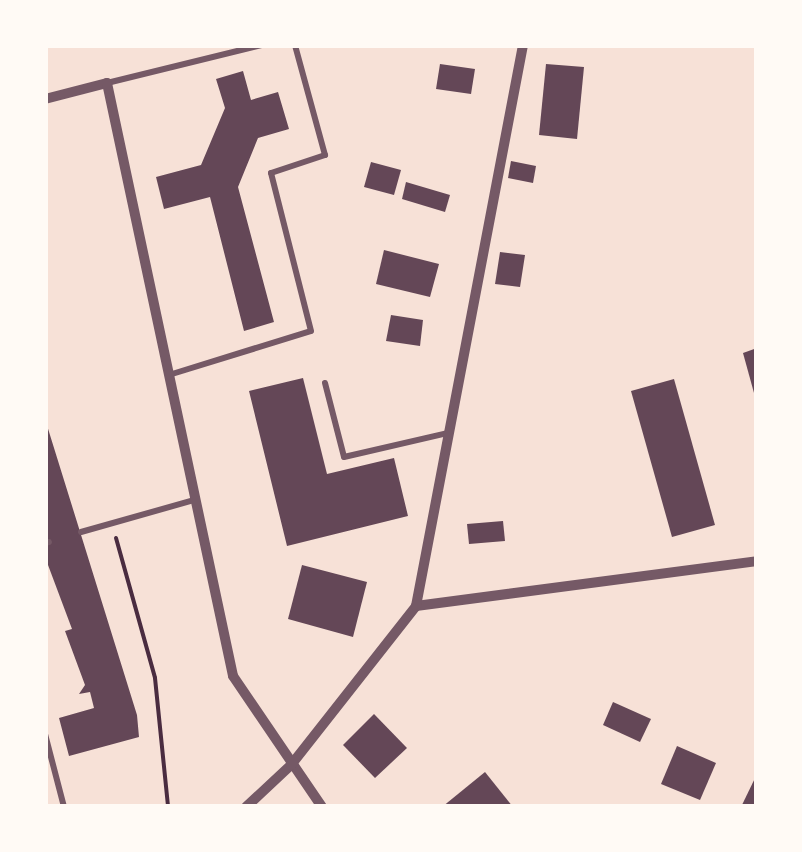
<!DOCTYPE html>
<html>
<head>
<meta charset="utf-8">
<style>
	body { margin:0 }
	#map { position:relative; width:802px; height:852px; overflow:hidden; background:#f7e1d7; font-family:"PT Sans Narrow",sans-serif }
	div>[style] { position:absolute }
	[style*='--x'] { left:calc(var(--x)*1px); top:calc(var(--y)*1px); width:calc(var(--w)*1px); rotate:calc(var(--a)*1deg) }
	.building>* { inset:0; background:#644757 }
	.path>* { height:4px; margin:-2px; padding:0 2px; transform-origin:2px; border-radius:2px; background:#4a2c40 }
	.service>* { height:6px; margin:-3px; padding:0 3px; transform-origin:3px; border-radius:3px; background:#755966 }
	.minor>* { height:10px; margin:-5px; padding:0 5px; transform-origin:5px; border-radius:5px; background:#755966 }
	span { translate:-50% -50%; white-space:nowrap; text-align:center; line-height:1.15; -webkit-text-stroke:10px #fffaf5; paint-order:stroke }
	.frame { position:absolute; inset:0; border:48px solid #fffaf5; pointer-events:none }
</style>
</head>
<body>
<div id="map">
	<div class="building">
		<i style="clip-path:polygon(440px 64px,475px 69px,471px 94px,436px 89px)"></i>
		<i style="clip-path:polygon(546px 64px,584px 67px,577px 139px,539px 135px)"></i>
		<i style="clip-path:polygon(243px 71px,251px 100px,278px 92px,289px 129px,258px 138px,238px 187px,274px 322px,244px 331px,210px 197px,164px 209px,156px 177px,201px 165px,225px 108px,216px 79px)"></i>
		<i style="clip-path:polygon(511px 161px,536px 166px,533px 183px,508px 178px)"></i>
		<i style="clip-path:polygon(371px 162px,401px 170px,394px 195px,364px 187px)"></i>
		<i style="clip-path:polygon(406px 182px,450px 195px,445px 212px,402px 199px)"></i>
		<i style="clip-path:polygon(384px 250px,439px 264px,430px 297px,376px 284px)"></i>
		<i style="clip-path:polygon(500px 252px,525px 255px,520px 287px,495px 284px)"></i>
		<i style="clip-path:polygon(391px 315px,423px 320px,420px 346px,386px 341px)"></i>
		<i style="clip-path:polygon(757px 348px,757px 393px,754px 393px,743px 353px)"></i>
		<i style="clip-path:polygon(303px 378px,327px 474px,394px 458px,408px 516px,287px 546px,249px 391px)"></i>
		<i style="clip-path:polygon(674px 379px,715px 525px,672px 537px,631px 391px)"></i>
		<i style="clip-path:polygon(45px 419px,137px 715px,139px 737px,69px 756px,59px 718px,94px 708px,90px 692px,79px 694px,85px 685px,65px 631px,72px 629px,45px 557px)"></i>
		<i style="clip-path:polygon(503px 521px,505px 541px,469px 544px,467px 524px)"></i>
		<i style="clip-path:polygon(302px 565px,367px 582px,353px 637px,288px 619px)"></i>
		<i style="clip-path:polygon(613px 702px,651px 719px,640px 742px,603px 725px)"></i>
		<i style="clip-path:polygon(374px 714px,407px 748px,375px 778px,343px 745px)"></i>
		<i style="clip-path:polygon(677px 746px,716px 763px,700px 800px,661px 784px)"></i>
		<i style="clip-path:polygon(485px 772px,513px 807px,442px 807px)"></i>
		<i style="clip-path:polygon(757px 774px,757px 807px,741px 807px)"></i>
	</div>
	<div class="path">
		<i style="--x:116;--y:538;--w:145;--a:74.4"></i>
		<i style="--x:155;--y:678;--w:130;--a:84.2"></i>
	</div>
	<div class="service">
		<i style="--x:107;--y:83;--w:160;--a:-13.8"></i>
		<i style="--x:172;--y:374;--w:145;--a:-17.2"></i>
		<i style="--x:311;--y:331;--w:163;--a:-104.2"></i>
		<i style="--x:271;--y:173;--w:57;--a:-18.4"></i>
		<i style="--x:325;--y:155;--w:114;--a:-105.3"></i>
		<i style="--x:325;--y:383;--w:76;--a:75.6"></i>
		<i style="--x:344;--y:457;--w:107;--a:-13"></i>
		<i style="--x:81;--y:532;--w:117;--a:-15.8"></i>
		<i style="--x:45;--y:543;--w:4;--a:-14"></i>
		<i style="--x:45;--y:734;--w:75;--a:75.4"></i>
	</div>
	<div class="minor">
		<i style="--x:45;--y:99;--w:64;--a:-14.5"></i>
		<i style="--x:107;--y:83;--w:606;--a:78"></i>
		<i style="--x:233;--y:676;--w:158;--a:55.8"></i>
		<i style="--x:416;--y:606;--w:344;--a:-7.5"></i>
		<i style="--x:246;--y:807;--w:62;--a:-43"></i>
		<i style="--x:291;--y:765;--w:202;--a:-51.8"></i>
		<i style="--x:416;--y:606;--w:571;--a:-79.2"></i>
	</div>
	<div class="frame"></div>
</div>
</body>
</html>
